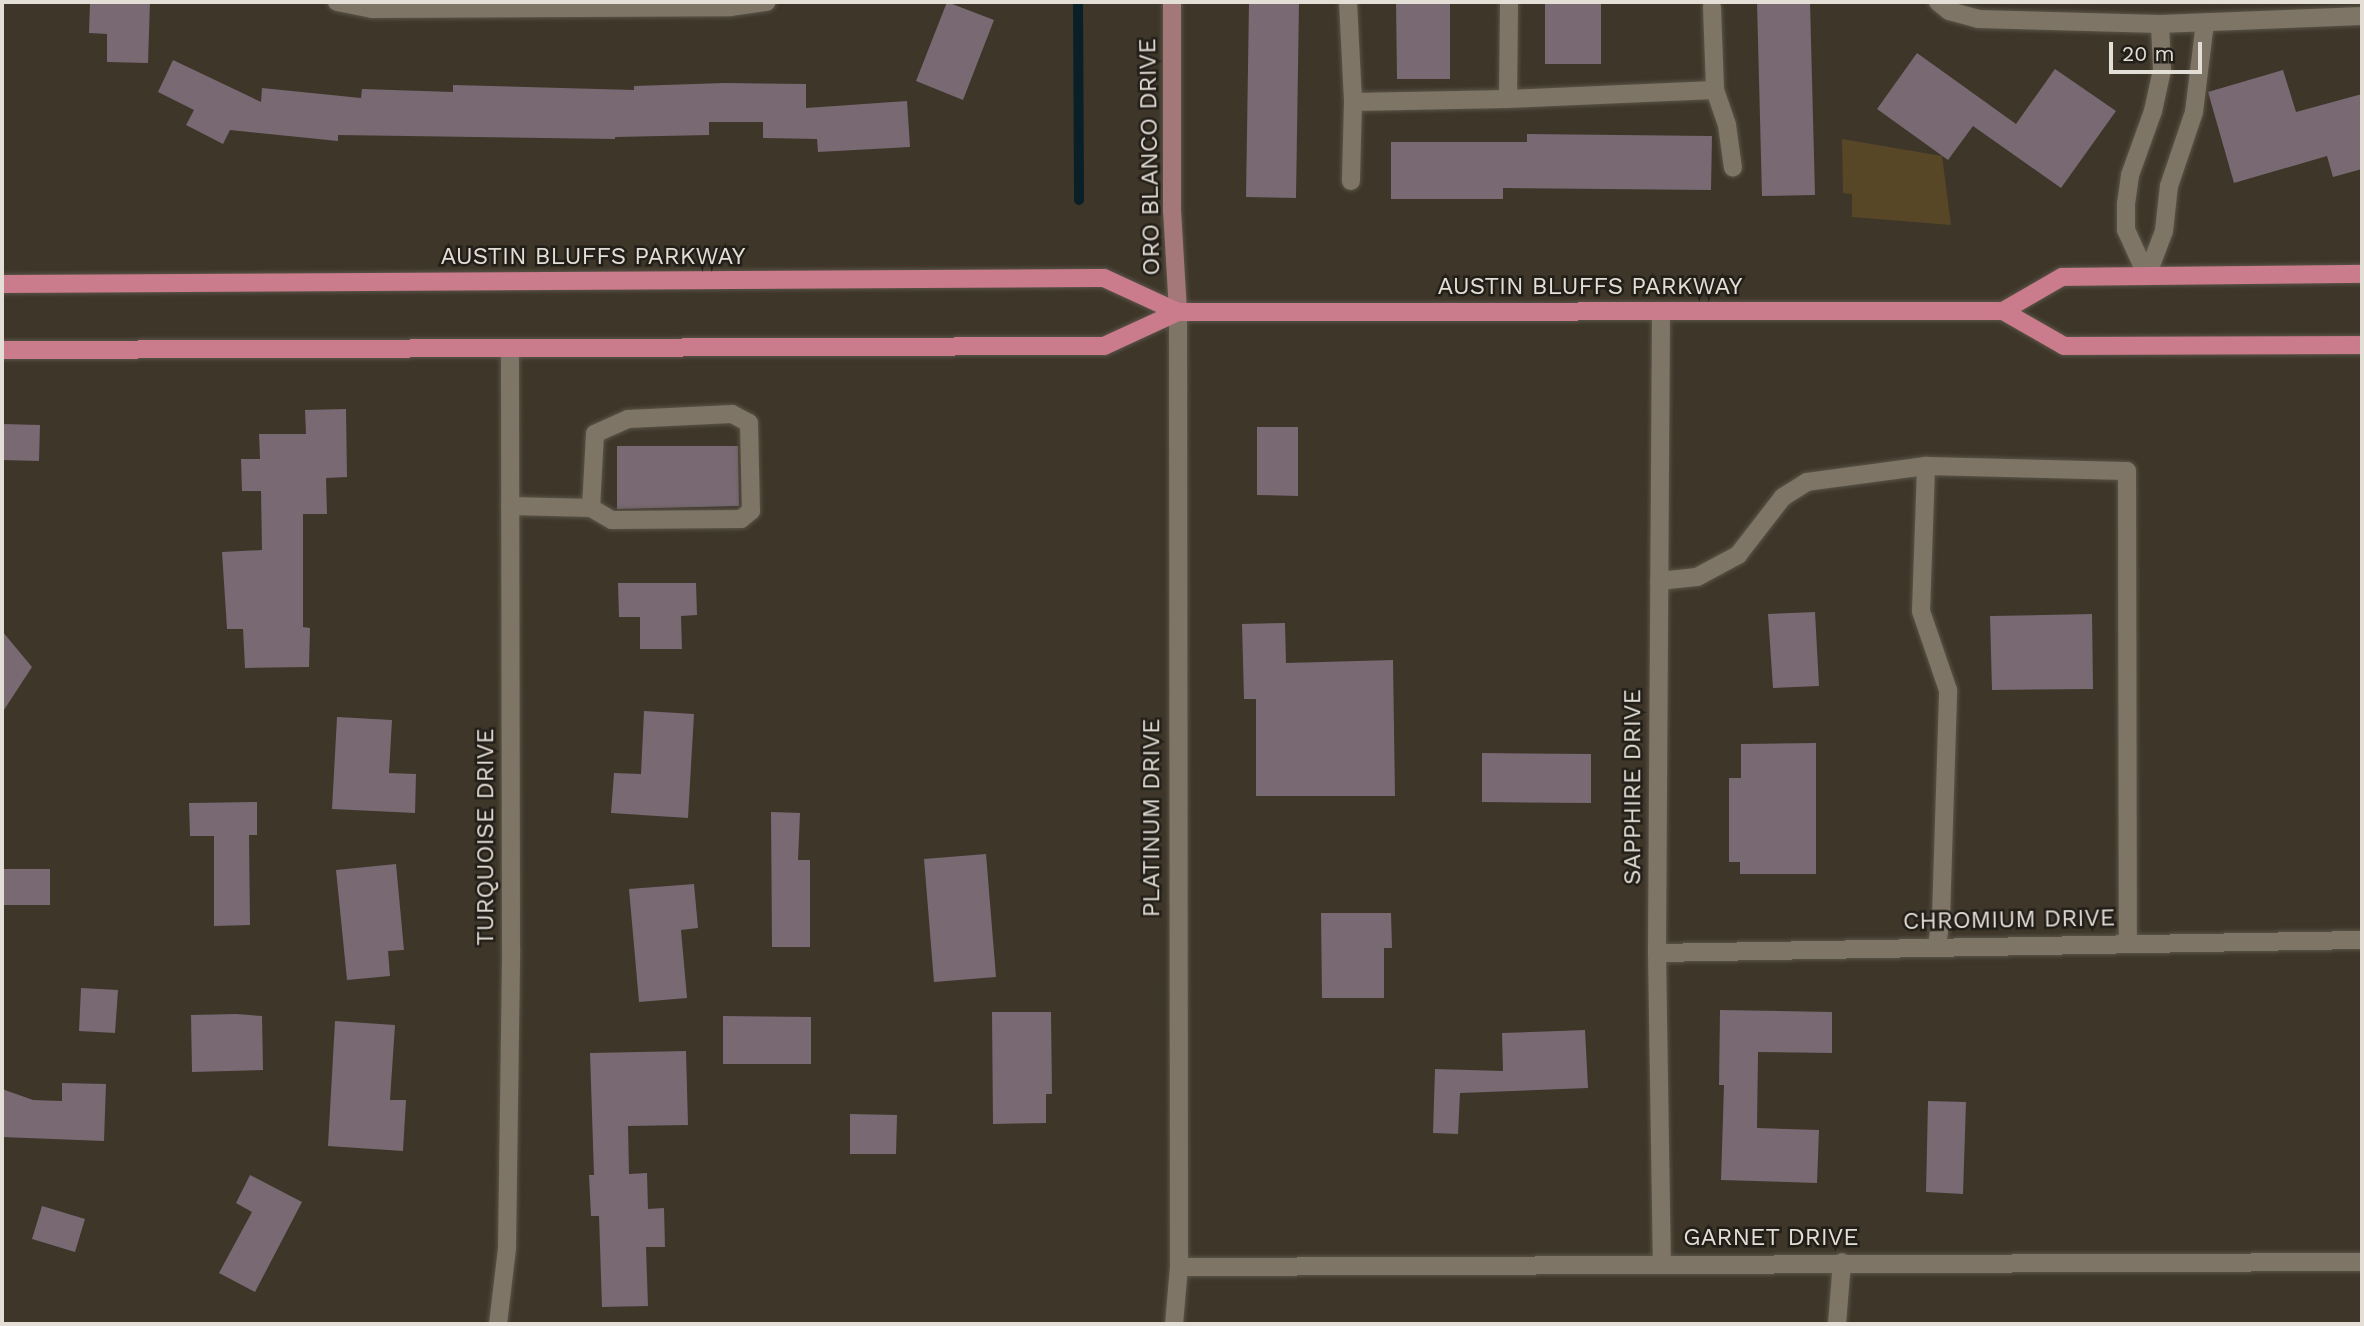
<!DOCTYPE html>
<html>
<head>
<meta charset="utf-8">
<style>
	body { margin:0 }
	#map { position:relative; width:2364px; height:1326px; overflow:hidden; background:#3e3629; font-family:"Work Sans",sans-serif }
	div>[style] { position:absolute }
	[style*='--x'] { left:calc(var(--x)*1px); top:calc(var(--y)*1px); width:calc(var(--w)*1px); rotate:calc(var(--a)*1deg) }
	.green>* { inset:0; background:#584727 }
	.stream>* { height:10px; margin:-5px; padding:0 5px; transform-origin:5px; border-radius:5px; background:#0a2028 }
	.building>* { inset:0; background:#786973 }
	.roads { filter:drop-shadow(0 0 2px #5a5448) drop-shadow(0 0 2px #5a5448) }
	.lane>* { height:18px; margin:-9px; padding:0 9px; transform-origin:9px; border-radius:9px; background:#7e7566 }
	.street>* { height:18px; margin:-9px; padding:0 9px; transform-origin:9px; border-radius:9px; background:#7e7566 }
	.secondary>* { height:18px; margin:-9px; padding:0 9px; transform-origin:9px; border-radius:9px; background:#a47879 }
	.primary>* { height:18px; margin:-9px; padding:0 9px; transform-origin:9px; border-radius:9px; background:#ca7b8c }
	span { translate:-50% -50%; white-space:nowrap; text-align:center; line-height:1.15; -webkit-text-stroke:5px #221e18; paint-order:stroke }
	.street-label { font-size:24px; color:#e3ded6 }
	.frame { position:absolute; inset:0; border:4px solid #e3ded6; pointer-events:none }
	.scale { position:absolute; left:2109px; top:42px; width:93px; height:32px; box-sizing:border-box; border:4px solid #e3ded6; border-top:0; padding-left:9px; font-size:21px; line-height:24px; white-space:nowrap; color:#e3ded6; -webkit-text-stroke:5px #221e18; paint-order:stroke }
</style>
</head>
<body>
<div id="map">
	<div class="green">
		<i style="clip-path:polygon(1842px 139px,1942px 156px,1951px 225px,1852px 217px,1852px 194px,1843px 193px)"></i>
	</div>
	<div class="stream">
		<i style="--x:1078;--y:2;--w:198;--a:89.7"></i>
	</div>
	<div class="building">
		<i style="clip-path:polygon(90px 2px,150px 2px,148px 63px,107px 62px,107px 34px,89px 33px)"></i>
		<i style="clip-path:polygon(947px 2px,994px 20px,963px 100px,916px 81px)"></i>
		<i style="clip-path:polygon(1249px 2px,1299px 2px,1296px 198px,1246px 197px)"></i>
		<i style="clip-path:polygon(1396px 2px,1450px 2px,1450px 79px,1397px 79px)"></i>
		<i style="clip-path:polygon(1545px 2px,1601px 2px,1601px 64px,1545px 64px)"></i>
		<i style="clip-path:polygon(1757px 2px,1810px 2px,1815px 195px,1762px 196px)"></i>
		<i style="clip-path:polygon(1917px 53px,2016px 124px,2055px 69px,2116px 111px,2061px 188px,1973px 126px,1948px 160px,1877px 109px)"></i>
		<i style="clip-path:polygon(173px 60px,261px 102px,262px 88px,361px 98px,362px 89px,453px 92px,453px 85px,634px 90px,634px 86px,724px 83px,806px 84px,806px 108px,907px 101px,910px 147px,818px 152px,817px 139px,763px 138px,763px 122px,709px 122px,709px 135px,615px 137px,615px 139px,338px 135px,338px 141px,230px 130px,223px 144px,186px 125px,194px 110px,158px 92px)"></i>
		<i style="clip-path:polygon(2283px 70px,2296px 112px,2362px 94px,2362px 169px,2333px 177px,2327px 156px,2234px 183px,2208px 92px)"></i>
		<i style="clip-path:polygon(1527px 134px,1712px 136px,1711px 190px,1503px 188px,1503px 199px,1391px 199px,1391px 142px,1527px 142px)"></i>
		<i style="clip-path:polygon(346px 409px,347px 477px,326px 478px,327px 514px,303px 514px,303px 627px,310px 628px,309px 667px,245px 668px,243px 629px,227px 629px,222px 552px,262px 550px,261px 491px,242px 491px,241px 459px,260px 459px,259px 434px,306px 434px,305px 410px)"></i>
		<i style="clip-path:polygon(2px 424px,40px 425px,39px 461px,2px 460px)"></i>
		<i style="clip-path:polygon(1257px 427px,1298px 427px,1298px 496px,1257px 495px)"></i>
		<i style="clip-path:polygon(617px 446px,738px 446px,739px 506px,617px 509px)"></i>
		<i style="clip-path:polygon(618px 583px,696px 583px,697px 615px,681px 616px,682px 649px,640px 649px,640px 617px,619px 617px)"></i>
		<i style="clip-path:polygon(1815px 612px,1819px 686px,1773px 688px,1768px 614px)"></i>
		<i style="clip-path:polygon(2092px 614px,2093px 689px,1992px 690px,1990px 616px)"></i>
		<i style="clip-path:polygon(1285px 623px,1286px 663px,1393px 660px,1395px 796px,1256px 796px,1256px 699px,1244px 699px,1242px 624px)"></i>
		<i style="clip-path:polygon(2px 631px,32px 667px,2px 713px)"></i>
		<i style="clip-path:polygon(644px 711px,694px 714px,688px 818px,611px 813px,614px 773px,641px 774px)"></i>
		<i style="clip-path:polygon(337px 717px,392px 720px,389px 773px,416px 774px,415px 813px,332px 809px)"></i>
		<i style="clip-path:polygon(1816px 743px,1816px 874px,1740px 874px,1740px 862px,1729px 862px,1729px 778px,1741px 778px,1741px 744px)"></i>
		<i style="clip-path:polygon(1482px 753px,1591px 754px,1591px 803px,1482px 802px)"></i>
		<i style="clip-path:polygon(257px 802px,257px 835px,249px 835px,250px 925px,214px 926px,214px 836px,190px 836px,189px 803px)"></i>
		<i style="clip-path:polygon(771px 812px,800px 813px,798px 860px,810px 860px,810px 947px,772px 947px)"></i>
		<i style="clip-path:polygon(986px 854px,996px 977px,934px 982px,924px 859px)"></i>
		<i style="clip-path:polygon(396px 864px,404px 950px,388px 951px,390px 976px,347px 980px,336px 870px)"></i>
		<i style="clip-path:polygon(3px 869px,50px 869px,50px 905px,3px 905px)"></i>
		<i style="clip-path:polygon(694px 884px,698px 928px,681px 930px,687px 998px,639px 1002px,629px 889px)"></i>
		<i style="clip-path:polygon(1321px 913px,1391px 913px,1392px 948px,1384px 948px,1384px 998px,1322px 998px)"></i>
		<i style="clip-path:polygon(81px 988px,118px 990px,115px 1033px,79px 1031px)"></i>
		<i style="clip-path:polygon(1720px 1010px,1832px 1012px,1832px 1053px,1758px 1052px,1757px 1128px,1819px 1130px,1817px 1183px,1721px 1180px,1724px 1085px,1719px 1085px)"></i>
		<i style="clip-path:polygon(992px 1012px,1051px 1012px,1052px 1094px,1046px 1094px,1046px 1123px,993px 1124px)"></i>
		<i style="clip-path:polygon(236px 1014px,262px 1016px,263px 1070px,192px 1072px,191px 1015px)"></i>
		<i style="clip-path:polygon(723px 1016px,811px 1017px,811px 1064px,723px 1064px)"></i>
		<i style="clip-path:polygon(335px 1021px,395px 1025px,390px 1100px,406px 1100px,403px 1151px,328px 1146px)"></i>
		<i style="clip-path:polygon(1585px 1030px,1588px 1088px,1460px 1093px,1458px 1134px,1433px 1133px,1435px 1069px,1503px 1071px,1502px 1033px)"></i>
		<i style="clip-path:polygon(686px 1051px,688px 1125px,628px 1126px,629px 1174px,647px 1173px,648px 1209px,664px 1208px,665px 1247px,646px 1247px,648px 1306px,602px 1307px,599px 1216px,591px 1216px,589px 1175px,594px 1175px,590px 1053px)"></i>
		<i style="clip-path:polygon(62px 1083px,106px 1084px,104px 1141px,2px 1137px,2px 1089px,33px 1100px,62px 1101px)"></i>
		<i style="clip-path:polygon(1928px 1101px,1966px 1102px,1963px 1194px,1926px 1192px)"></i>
		<i style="clip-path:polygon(850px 1114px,897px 1115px,896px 1154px,850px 1154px)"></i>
		<i style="clip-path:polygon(250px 1175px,302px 1202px,255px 1292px,219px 1273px,252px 1212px,236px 1203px)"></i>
		<i style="clip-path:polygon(42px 1206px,85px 1219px,75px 1252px,32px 1239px)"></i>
	</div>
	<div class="roads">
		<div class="lane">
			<i style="--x:1348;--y:2;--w:100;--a:87.1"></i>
			<i style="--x:1353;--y:102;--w:79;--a:91.5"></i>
			<i style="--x:1712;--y:7;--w:83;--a:87.9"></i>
			<i style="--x:1715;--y:90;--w:37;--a:71"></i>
			<i style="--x:1727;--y:125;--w:43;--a:82.1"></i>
			<i style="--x:1353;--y:102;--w:155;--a:-1.1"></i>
			<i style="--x:1508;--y:99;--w:207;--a:-2.5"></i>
			<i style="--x:510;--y:506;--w:81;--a:1.4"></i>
			<i style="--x:591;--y:508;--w:24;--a:30"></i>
			<i style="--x:612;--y:520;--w:129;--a:-0.4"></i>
			<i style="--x:741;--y:519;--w:13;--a:-39"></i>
			<i style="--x:751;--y:511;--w:88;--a:-91.3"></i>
			<i style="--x:749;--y:423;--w:19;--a:-152"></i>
			<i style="--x:732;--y:414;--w:104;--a:177.2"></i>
			<i style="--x:628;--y:419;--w:36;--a:156"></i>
			<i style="--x:595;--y:434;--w:74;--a:93.1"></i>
			<i style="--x:1659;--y:581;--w:38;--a:-6"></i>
			<i style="--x:1697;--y:577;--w:47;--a:-28.2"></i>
			<i style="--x:1738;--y:555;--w:73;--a:-52.2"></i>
			<i style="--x:1783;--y:497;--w:28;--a:-32"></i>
			<i style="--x:1807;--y:482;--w:120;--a:-7.7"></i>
			<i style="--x:1937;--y:946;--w:28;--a:-82"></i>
			<i style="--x:1941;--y:918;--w:228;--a:-88.2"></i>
			<i style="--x:1948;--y:690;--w:83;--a:-108.9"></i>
			<i style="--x:1921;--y:611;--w:145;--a:-88"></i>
			<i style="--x:1926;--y:466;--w:201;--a:1.4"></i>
			<i style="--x:2127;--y:471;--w:471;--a:89.9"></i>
		</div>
		<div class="street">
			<i style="--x:337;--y:2;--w:37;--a:11"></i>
			<i style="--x:373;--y:9;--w:357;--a:-0.3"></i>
			<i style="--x:730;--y:7;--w:37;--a:-8"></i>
			<i style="--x:1938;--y:2;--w:14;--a:39"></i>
			<i style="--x:1949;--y:11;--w:30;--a:15"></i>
			<i style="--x:1978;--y:19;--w:182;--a:1.6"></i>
			<i style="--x:2160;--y:24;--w:202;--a:-2.3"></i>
			<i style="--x:1508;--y:99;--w:97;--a:-89.4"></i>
			<i style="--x:2147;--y:276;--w:51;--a:-114.5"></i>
			<i style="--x:2126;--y:230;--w:26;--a:-90"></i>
			<i style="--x:2126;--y:204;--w:29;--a:-82"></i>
			<i style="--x:2130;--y:175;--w:68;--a:-70.2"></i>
			<i style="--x:2153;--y:111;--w:42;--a:-77.6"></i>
			<i style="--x:2162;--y:70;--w:46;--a:-92.5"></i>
			<i style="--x:2147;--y:276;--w:48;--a:-69.3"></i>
			<i style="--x:2164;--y:231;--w:45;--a:-83.7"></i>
			<i style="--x:2169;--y:186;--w:78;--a:-71.3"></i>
			<i style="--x:2194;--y:112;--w:90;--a:-83"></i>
			<i style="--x:1661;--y:311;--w:642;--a:90.36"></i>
			<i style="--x:1657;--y:953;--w:310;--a:89.1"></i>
			<i style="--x:1657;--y:953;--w:705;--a:-1.06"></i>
			<i style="--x:1179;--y:1267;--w:1183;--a:-0.24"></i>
			<i style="--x:498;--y:1324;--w:77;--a:-83.2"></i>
			<i style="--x:507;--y:1248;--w:300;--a:-89.2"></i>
			<i style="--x:511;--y:948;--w:599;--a:-90.1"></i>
			<i style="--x:1174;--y:1324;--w:57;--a:-85"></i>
			<i style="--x:1179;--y:1267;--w:955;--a:-90.06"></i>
			<i style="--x:1837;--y:1324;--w:62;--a:-85.4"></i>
		</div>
		<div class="secondary">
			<i style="--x:1172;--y:2;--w:208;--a:90"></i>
			<i style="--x:1172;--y:210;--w:102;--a:86.6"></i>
		</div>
		<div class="primary">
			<i style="--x:2;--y:284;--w:1094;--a:-0.31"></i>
			<i style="--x:1096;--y:278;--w:8;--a:0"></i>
			<i style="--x:1104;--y:278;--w:81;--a:24.7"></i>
			<i style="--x:1178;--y:312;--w:825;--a:-0.07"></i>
			<i style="--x:2003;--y:311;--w:68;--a:-30"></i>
			<i style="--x:2062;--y:277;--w:300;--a:-0.6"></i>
			<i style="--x:2003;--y:311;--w:70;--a:29.8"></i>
			<i style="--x:2064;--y:346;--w:298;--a:-0.2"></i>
			<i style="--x:2;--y:350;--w:1102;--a:-0.21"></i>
			<i style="--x:1104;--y:346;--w:81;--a:-24.7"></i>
		</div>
	</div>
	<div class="street-label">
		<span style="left:1150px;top:157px;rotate:-91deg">ORO BLANCO DRIVE</span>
		<span style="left:593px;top:257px">AUSTIN BLUFFS PARKWAY</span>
		<span style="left:1590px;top:287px">AUSTIN BLUFFS PARKWAY</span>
		<span style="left:1633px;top:787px;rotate:-90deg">SAPPHIRE DRIVE</span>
		<span style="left:1152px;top:818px;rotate:-90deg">PLATINUM DRIVE</span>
		<span style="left:486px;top:837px;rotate:-90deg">TURQUOISE DRIVE</span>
		<span style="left:2009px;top:920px;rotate:-1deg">CHROMIUM DRIVE</span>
		<span style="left:1771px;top:1238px">GARNET DRIVE</span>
	</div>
	<div class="frame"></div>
	<div class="scale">20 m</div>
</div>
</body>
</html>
